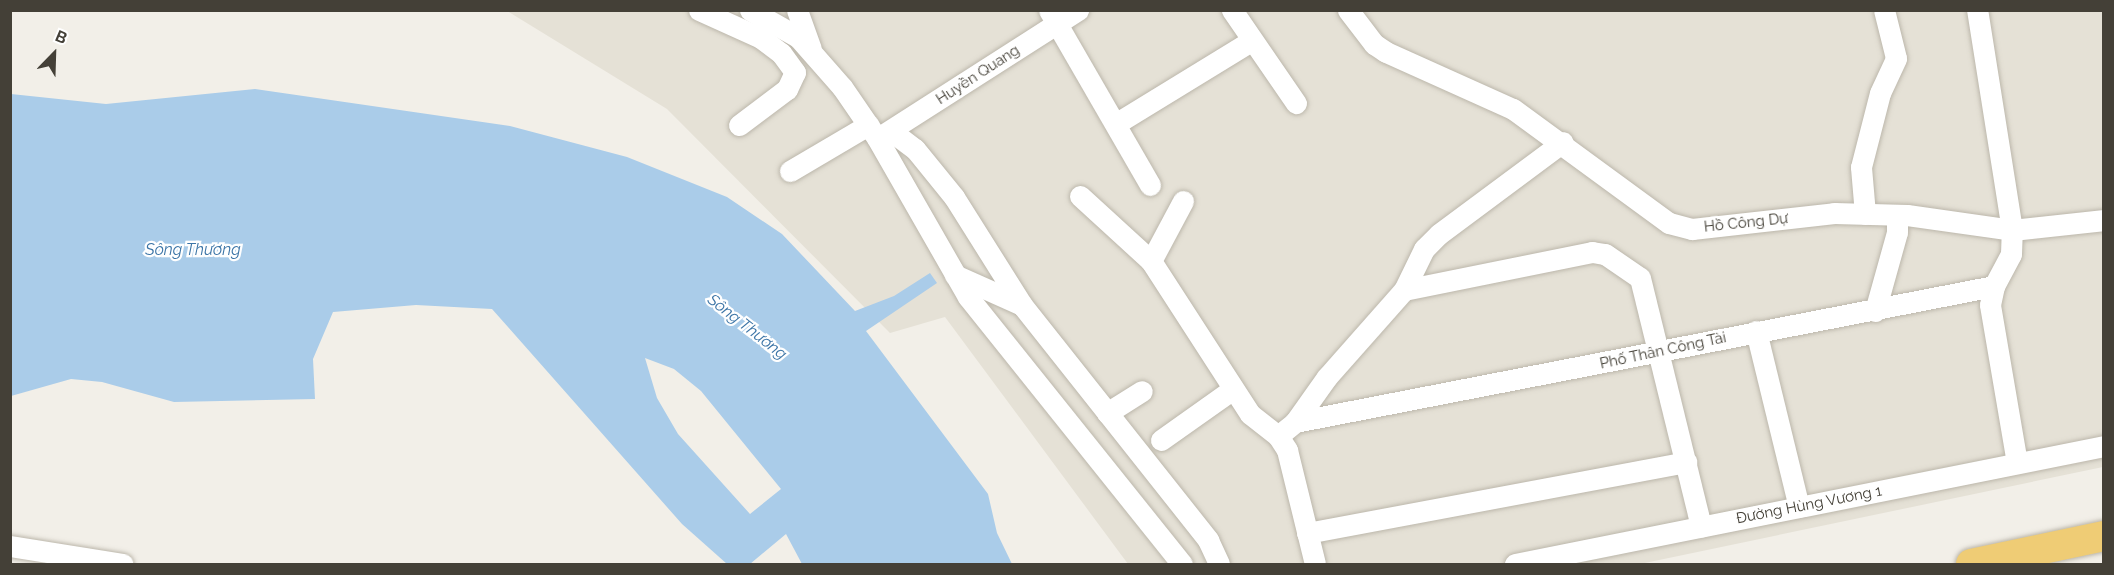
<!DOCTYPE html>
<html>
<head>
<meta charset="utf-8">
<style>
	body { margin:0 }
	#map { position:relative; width:2114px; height:575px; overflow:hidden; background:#f2efe8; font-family:Raleway,sans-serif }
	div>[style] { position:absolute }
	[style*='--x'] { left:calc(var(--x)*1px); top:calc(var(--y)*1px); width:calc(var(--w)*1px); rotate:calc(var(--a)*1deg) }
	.residential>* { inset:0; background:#e5e1d6 }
	.water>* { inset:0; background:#aacce9 }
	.roads { filter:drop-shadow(0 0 2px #bcb7ab) drop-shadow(0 0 2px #bcb7ab) }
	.minor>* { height:21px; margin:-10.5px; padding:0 10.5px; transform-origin:10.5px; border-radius:10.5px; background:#fff }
	.highway>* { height:30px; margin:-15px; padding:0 15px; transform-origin:15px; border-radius:15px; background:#efcc75 }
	span { translate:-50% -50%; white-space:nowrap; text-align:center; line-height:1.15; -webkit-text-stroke:4.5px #fff; paint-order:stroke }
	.street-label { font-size:15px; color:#444037 }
	.water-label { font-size:16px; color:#3b74a6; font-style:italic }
	.frame { position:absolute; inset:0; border:12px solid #444037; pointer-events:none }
	.north { position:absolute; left:24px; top:24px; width:60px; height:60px; -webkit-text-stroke:4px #fff; paint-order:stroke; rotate:23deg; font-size:16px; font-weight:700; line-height:24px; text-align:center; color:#444037 }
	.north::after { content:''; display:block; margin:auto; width:21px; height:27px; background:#444037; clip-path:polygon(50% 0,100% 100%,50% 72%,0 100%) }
</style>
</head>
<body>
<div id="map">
	<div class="residential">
		<i style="clip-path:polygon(507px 11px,2103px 11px,2103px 467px,1640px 564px,1128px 564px,945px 317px,890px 333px,667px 109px)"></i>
	</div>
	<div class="water">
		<i style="clip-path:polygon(evenodd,255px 89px,510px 126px,627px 157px,727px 197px,782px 234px,855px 311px,894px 296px,930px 273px,937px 283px,866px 331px,988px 494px,997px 533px,1012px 564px,802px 564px,786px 534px,750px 564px,727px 564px,682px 524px,492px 309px,416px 305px,333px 312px,313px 359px,315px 399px,174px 402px,102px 382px,71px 379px,11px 396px,11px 94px,106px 104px,255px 89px,645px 358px,674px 369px,701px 391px,781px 489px,750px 514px,678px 434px,657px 398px,645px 358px)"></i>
	</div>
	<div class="roads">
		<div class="minor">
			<i style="--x:699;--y:10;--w:68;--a:24.3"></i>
			<i style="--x:761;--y:38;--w:25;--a:37"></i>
			<i style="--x:781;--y:53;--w:24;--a:54"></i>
			<i style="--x:795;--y:72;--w:19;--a:115"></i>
			<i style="--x:787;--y:89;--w:60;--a:143.1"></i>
			<i style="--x:750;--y:10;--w:55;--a:29.4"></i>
			<i style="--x:798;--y:37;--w:67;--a:48.7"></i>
			<i style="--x:842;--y:87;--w:62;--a:55.5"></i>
			<i style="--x:877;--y:138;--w:183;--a:60.2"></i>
			<i style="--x:968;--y:297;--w:342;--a:51.3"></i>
			<i style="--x:797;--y:10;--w:41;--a:70.3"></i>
			<i style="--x:1049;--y:10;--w:202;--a:60"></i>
			<i style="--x:1232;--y:10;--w:113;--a:55.5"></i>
			<i style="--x:1348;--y:10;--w:43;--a:52.6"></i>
			<i style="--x:1374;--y:44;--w:14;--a:34"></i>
			<i style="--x:1386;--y:52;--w:139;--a:24.2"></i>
			<i style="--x:1513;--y:109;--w:193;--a:36.2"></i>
			<i style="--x:1669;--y:223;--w:24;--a:15"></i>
			<i style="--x:1692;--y:229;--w:143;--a:-6.4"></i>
			<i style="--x:1834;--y:213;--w:73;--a:1.6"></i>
			<i style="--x:1907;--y:215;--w:106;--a:8.1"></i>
			<i style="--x:2012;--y:230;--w:93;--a:-6.2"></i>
			<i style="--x:1117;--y:123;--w:157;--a:-31.5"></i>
			<i style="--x:891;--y:131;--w:30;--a:37"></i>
			<i style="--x:915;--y:149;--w:62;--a:50.9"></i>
			<i style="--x:954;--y:197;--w:128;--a:57.8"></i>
			<i style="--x:1022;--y:305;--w:300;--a:51.6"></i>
			<i style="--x:1208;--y:540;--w:26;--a:65"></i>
			<i style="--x:881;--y:136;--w:234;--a:-32.6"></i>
			<i style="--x:790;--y:171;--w:91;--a:-30.5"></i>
			<i style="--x:1080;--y:196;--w:96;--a:42.5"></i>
			<i style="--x:1151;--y:261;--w:182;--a:57.1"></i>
			<i style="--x:1250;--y:414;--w:36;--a:38"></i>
			<i style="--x:1278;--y:436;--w:17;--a:57"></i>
			<i style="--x:1287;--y:450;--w:117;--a:76.2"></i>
			<i style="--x:1865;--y:214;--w:47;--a:-94.9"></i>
			<i style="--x:1861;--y:167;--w:76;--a:-75.6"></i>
			<i style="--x:1880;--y:93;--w:38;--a:-65"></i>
			<i style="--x:1896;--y:58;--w:49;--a:-104"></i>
			<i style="--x:1151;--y:261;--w:68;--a:-61.9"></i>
			<i style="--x:955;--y:275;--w:73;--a:24.1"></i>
			<i style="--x:1994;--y:286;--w:19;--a:102"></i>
			<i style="--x:1990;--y:305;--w:160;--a:80.3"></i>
			<i style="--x:1404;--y:290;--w:46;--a:-64"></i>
			<i style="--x:1424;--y:249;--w:21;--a:-45"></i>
			<i style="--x:1439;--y:234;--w:154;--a:-36.6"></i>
			<i style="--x:1875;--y:311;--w:82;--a:-74.4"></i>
			<i style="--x:1897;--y:232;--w:17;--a:-90"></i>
			<i style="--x:1756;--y:331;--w:181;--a:76.3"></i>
			<i style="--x:1107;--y:413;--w:41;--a:-32.2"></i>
			<i style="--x:1295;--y:422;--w:55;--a:-54.6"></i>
			<i style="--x:1327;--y:377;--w:116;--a:-48.5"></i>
			<i style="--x:1404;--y:290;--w:192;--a:-11.4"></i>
			<i style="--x:1592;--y:252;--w:13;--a:9"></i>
			<i style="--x:1605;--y:254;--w:42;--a:34.4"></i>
			<i style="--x:1640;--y:278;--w:256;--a:76.2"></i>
			<i style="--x:1278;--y:436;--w:22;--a:-39"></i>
			<i style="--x:1295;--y:422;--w:712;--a:-11.01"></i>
			<i style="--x:1994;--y:286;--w:36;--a:-62"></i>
			<i style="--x:2011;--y:254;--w:24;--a:-88"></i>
			<i style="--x:2012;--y:230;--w:223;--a:-99"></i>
			<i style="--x:1161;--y:440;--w:88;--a:-35.3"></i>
			<i style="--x:1307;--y:533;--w:386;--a:-10.6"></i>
			<i style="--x:10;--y:546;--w:114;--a:9.1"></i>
			<i style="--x:1515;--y:564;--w:601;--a:-11.33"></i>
		</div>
		<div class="highway">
			<i style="--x:1971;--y:564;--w:136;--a:-11.9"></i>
		</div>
	</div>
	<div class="street-label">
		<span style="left:978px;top:75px;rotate:-33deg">Huyền Quang</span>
		<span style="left:1746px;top:223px;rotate:-6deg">Hồ Công Dự</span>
		<span style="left:1663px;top:351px;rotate:-12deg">Phố Thân Công Tài</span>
		<span style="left:1809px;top:505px;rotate:-11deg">Đường Hùng Vương 1</span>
	</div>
	<div class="water-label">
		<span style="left:193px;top:250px">Sông Thương</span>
		<span style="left:747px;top:327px;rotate:38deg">Sông Thương</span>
	</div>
	<div class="frame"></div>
	<div class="north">B</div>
</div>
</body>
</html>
